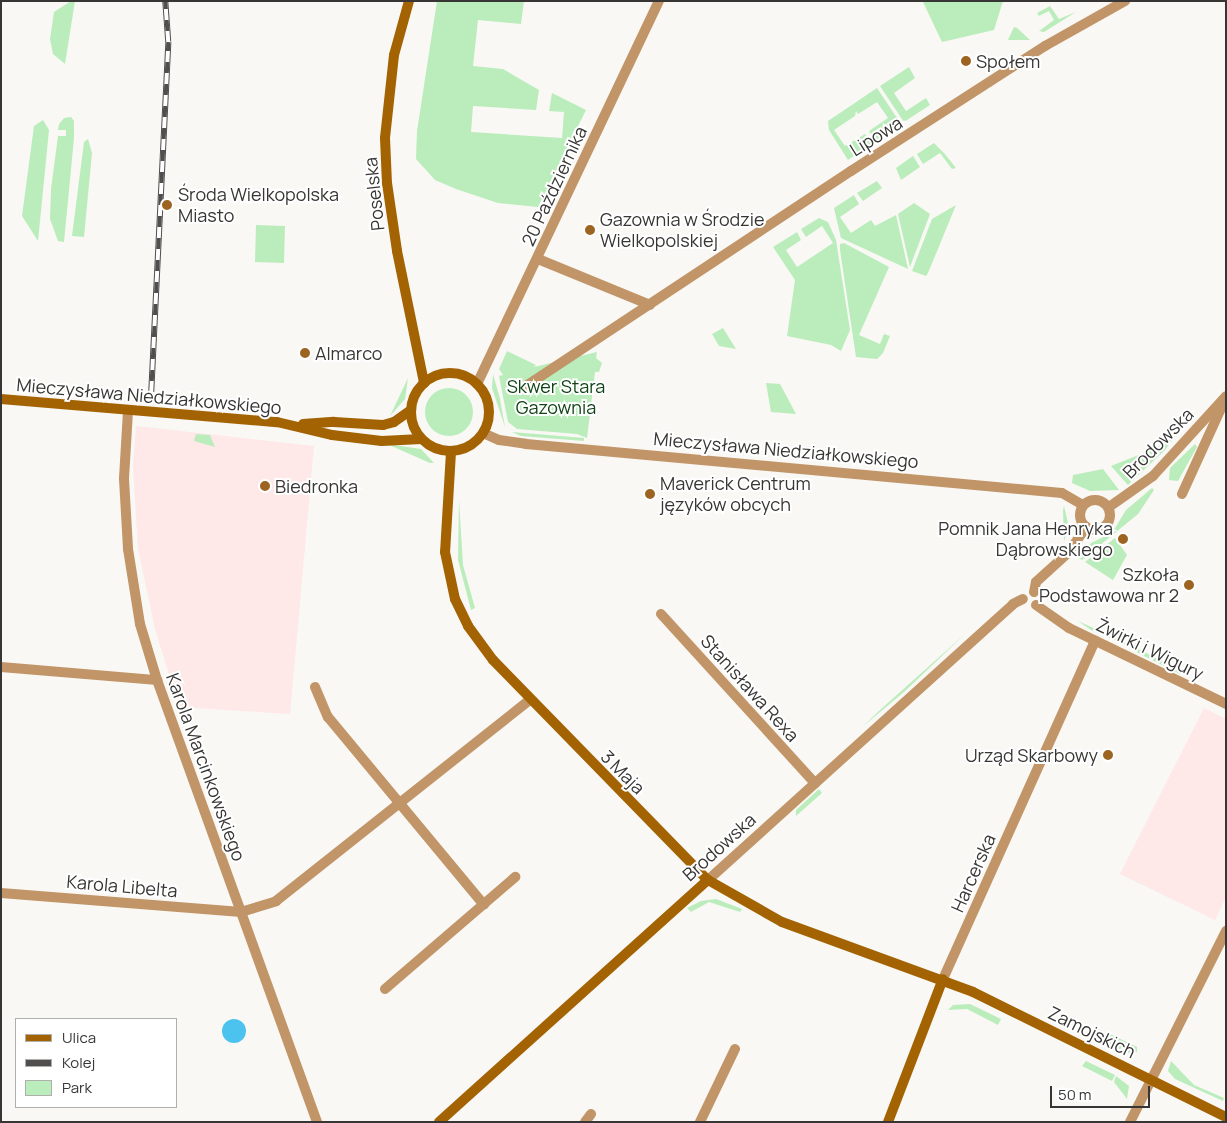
<!DOCTYPE html>
<html>
<head>
<meta charset="utf-8">
<style>
	body { margin:0 }
	#map { position:relative; width:1227px; height:1123px; overflow:hidden; background:#f9f8f4; font-family:Manrope,sans-serif }
	div>[style] { position:absolute }
	[style*='--x'] { left:calc(var(--x)*1px); top:calc(var(--y)*1px); width:calc(var(--w)*1px); rotate:calc(var(--a)*1deg) }
	.commercial>* { inset:0; background:#fee8e8 }
	.green>* { inset:0; background:#baedbb }
	.round { border-radius:50% }
	.water>* { inset:0; background:#4cc3ef }
	.street>* { height:10px; margin:-5px; padding:0 5px; transform-origin:5px; border-radius:5px; background:#c19567 }
	.street>.ring { margin:-5px; padding:0; box-sizing:content-box; background:none; border:10px solid #c19567; border-radius:50% }
	.secondary>* { height:10px; margin:-5px; padding:0 5px; transform-origin:5px; border-radius:5px; background:#a36302 }
	.secondary>.ring { margin:-5px; padding:0; box-sizing:content-box; background:none; border:10px solid #a36302; border-radius:50% }
	.rail>* { height:5.5px; margin-top:-2.75px; transform-origin:0; background:repeating-linear-gradient(90deg,#fff 0 11px,#504f4e 0 22px); box-sizing:border-box; border-block:1px solid #504f4e }
	.dots>* { width:14px; height:14px; translate:-50% -50%; box-sizing:border-box; border:2px solid #fff; border-radius:50% }
	span { translate:-50% -50%; white-space:nowrap; text-align:center; line-height:1.15; -webkit-text-stroke:4px #fff; paint-order:stroke }
	.poi-label { font-size:18px; color:#373635 }
	.left { translate:0 -50%; text-align:left }
	.right { translate:-100% -50%; text-align:right }
	.street-label { font-size:18px; color:#373635 }
	.park-label { font-size:18px; color:#104316 }
	.frame { position:absolute; inset:0; border:2px solid #373635; pointer-events:none }
	.legend { position:absolute; left:15px; top:1018px; width:162px; height:90px; box-sizing:border-box; background:#fff; border:1px solid #afafae; margin:0; padding:6px 9px; list-style:none; font-size:15px; color:#373635 }
	.legend li { display:flex; align-items:center; gap:10px; height:25px }
	.legend b { width:25px; border:1px solid #afafae }
	.scale { position:absolute; left:1050px; top:1086px; width:100px; height:22px; box-sizing:border-box; border:2px solid #373635; border-top:0; padding-left:6px; font-size:15px; line-height:18px; white-space:nowrap; color:#373635; -webkit-text-stroke:4px #fff; paint-order:stroke }
</style>
</head>
<body>
<div id="map">
	<div class="commercial">
		<i style="clip-path:polygon(136px 426px,314px 446px,290px 714px,179px 707px,155px 629px,138px 548px,133px 467px)"></i>
		<i style="clip-path:polygon(1204px 708px,1226px 719px,1226px 897px,1215px 920px,1120px 874px)"></i>
	</div>
	<div class="green">
		<i style="clip-path:polygon(71px 1px,75px 1px,65px 64px,53px 54px,50px 39px,54px 12px)"></i>
		<i style="clip-path:polygon(437px 1px,524px 1px,521px 24px,478px 20px,473px 66px,503px 69px,539px 90px,536px 110px,473px 106px,471px 132px,562px 138px,564px 112px,549px 111px,552px 93px,586px 110px,538px 207px,498px 203px,456px 189px,435px 180px,416px 159px,417px 131px)"></i>
		<i style="clip-path:polygon(1003px 1px,994px 30px,942px 42px,923px 2px)"></i>
		<i style="clip-path:polygon(1050px 6px,1059px 19px,1076px 12px,1044px 32px,1039px 31px,1054px 20px,1049px 11px,1039px 16px,1037px 13px)"></i>
		<i style="clip-path:polygon(1014px 27px,1017px 28px,1030px 40px,1008px 40px)"></i>
		<i style="clip-path:polygon(909px 67px,915px 78px,894px 93px,906px 111px,926px 98px,930px 105px,904px 122px,880px 86px)"></i>
		<i style="clip-path:polygon(877px 88px,901px 124px,875px 141px,869px 131px,888px 118px,877px 102px,858px 114px,856px 111px,855px 116px,834px 130px,845px 146px,865px 134px,871px 144px,848px 160px,829px 130px,828px 121px)"></i>
		<i style="clip-path:polygon(71px 117px,74px 121px,74px 138px,67px 211px,64px 242px,58px 241px,50px 219px,51px 189px,58px 136px,66px 136px,66px 130px,58px 130px,59px 124px,64px 118px)"></i>
		<i style="clip-path:polygon(43px 120px,49px 130px,38px 241px,22px 216px,34px 126px)"></i>
		<i style="clip-path:polygon(88px 139px,92px 153px,84px 237px,72px 236px,84px 142px)"></i>
		<i style="clip-path:polygon(934px 143px,944px 153px,956px 168px,952px 169px,940px 153px,923px 164px,917px 154px)"></i>
		<i style="clip-path:polygon(913px 156px,920px 167px,901px 180px,896px 168px)"></i>
		<i style="clip-path:polygon(877px 181px,882px 188px,863px 201px,857px 193px)"></i>
		<i style="clip-path:polygon(854px 195px,859px 204px,840px 217px,851px 233px,871px 220px,875px 226px,896px 215px,908px 269px,841px 238px,834px 208px)"></i>
		<i style="clip-path:polygon(914px 203px,930px 214px,910px 267px,898px 214px)"></i>
		<i style="clip-path:polygon(956px 205px,928px 273px,926px 276px,912px 271px,932px 219px)"></i>
		<i style="clip-path:polygon(819px 218px,828px 222px,836px 240px,850px 330px,841px 351px,831px 345px,787px 336px,795px 280px,773px 247px,797px 232px,801px 240px,786px 250px,797px 267px,833px 243px,822px 226px,806px 237px,801px 229px)"></i>
		<i style="clip-path:polygon(256px 225px,285px 226px,284px 263px,255px 262px)"></i>
		<i style="clip-path:polygon(844px 243px,889px 267px,859px 335px,880px 344px,884px 334px,890px 336px,883px 353px,877px 359px,856px 357px,840px 250px,840px 244px)"></i>
		<i style="clip-path:polygon(723px 328px,736px 349px,719px 346px,712px 334px)"></i>
		<i style="clip-path:polygon(507px 351px,536px 365px,534px 367px,597px 352px,596px 358px,602px 363px,599px 372px,595px 372px,587px 438px,577px 434px,517px 429px,508px 422px,499px 376px,503px 375px,499px 369px)"></i>
		<i style="clip-path:polygon(493px 374px,500px 399px,505px 427px,492px 388px)"></i>
		<i style="clip-path:polygon(408px 378px,405px 399px,390px 416px)"></i>
		<i style="clip-path:polygon(766px 383px,780px 384px,796px 414px,771px 412px)"></i>
		<i class="round" style="left:425px;top:388px;width:48px;height:48px"></i>
		<i style="clip-path:polygon(1179px 431px,1165px 450px,1128px 485px,1111px 466px,1156px 448px)"></i>
		<i style="clip-path:polygon(512px 432px,584px 438px,584px 441px,521px 436px)"></i>
		<i style="clip-path:polygon(196px 434px,210px 435px,215px 447px,194px 441px)"></i>
		<i style="clip-path:polygon(387px 444px,421px 449px,434px 463px,430px 463px)"></i>
		<i style="clip-path:polygon(1195px 444px,1197px 447px,1178px 481px,1169px 480px,1170px 468px)"></i>
		<i style="clip-path:polygon(1103px 469px,1119px 490px,1090px 491px,1072px 483px,1073px 475px)"></i>
		<i style="clip-path:polygon(1152px 488px,1154px 490px,1138px 514px,1082px 560px,1077px 557px,1091px 543px,1112px 533px,1126px 510px)"></i>
		<i style="clip-path:polygon(459px 500px,463px 565px,475px 608px,471px 610px,458px 560px)"></i>
		<i style="clip-path:polygon(1064px 506px,1069px 527px,1064px 541px,1063px 510px)"></i>
		<i style="clip-path:polygon(1115px 538px,1127px 555px,1113px 580px,1085px 562px)"></i>
		<i style="clip-path:polygon(1078px 621px,1124px 642px,1126px 645px,1091px 630px)"></i>
		<i style="clip-path:polygon(965px 634px,904px 692px,862px 727px,880px 710px)"></i>
		<i style="clip-path:polygon(1136px 648px,1182px 671px,1180px 674px,1132px 650px)"></i>
		<i style="clip-path:polygon(819px 789px,822px 793px,796px 816px,796px 810px)"></i>
		<i style="clip-path:polygon(716px 899px,742px 909px,740px 912px,709px 902px,691px 912px,687px 908px,701px 901px)"></i>
		<i style="clip-path:polygon(970px 1004px,1001px 1019px,998px 1025px,967px 1009px,948px 1010px,953px 1005px)"></i>
		<i style="clip-path:polygon(1108px 1033px,1137px 1047px,1137px 1052px,1128px 1053px,1104px 1041px)"></i>
		<i style="clip-path:polygon(1086px 1061px,1115px 1075px,1112px 1081px,1082px 1066px)"></i>
		<i style="clip-path:polygon(1171px 1061px,1194px 1085px,1224px 1098px,1223px 1101px,1175px 1079px,1168px 1071px)"></i>
		<i style="clip-path:polygon(1116px 1076px,1129px 1086px,1127px 1099px,1114px 1082px)"></i>
	</div>
	<div class="water">
		<i class="round" style="left:222px;top:1019px;width:24px;height:24px"></i>
	</div>
	<div class="street">
		<i style="--x:538;--y:259;--w:121;--a:22.3"></i>
		<i style="--x:477;--y:384;--w:424;--a:-64.6"></i>
		<i style="--x:520;--y:390;--w:397;--a:-33.5"></i>
		<i style="--x:851;--y:171;--w:231;--a:-32.8"></i>
		<i style="--x:1045;--y:46;--w:92;--a:-29.4"></i>
		<i style="--x:128;--y:411;--w:68;--a:93.4"></i>
		<i style="--x:124;--y:479;--w:70;--a:86.7"></i>
		<i style="--x:128;--y:549;--w:76;--a:80.9"></i>
		<i style="--x:140;--y:624;--w:59;--a:73.1"></i>
		<i style="--x:157;--y:680;--w:470;--a:70.1"></i>
		<i style="--x:483;--y:433;--w:17;--a:24"></i>
		<i style="--x:499;--y:440;--w:27;--a:8"></i>
		<i style="--x:526;--y:444;--w:538;--a:5.22"></i>
		<i style="--x:1062;--y:493;--w:24;--a:30"></i>
		<i style="--x:1182;--y:494;--w:101;--a:-65.5"></i>
		<i class="ring" style="left:1080px;top:500px;width:20px;height:20px"></i>
		<i style="--x:1109;--y:507;--w:54;--a:-35.2"></i>
		<i style="--x:1153;--y:476;--w:108;--a:-47.6"></i>
		<i style="--x:1034;--y:592;--w:10;--a:-79"></i>
		<i style="--x:1036;--y:582;--w:43;--a:-42.2"></i>
		<i style="--x:1068;--y:553;--w:32;--a:-55"></i>
		<i style="--x:1036;--y:605;--w:40;--a:34.9"></i>
		<i style="--x:1069;--y:628;--w:174;--a:25.8"></i>
		<i style="--x:661;--y:614;--w:229;--a:47.7"></i>
		<i style="--x:1;--y:667;--w:157;--a:4.8"></i>
		<i style="--x:315;--y:687;--w:33;--a:67"></i>
		<i style="--x:328;--y:717;--w:244;--a:50.3"></i>
		<i style="--x:708;--y:880;--w:411;--a:-42.1"></i>
		<i style="--x:1013;--y:604;--w:11;--a:-27"></i>
		<i style="--x:1;--y:893;--w:241;--a:4.5"></i>
		<i style="--x:241;--y:912;--w:37;--a:-17"></i>
		<i style="--x:276;--y:901;--w:324;--a:-38.4"></i>
		<i style="--x:943;--y:979;--w:371;--a:-65.8"></i>
		<i style="--x:385;--y:989;--w:172;--a:-40.7"></i>
		<i style="--x:585;--y:1122;--w:10;--a:-53"></i>
		<i style="--x:700;--y:1122;--w:81;--a:-64.4"></i>
		<i style="--x:1130;--y:1122;--w:214;--a:-63.3"></i>
	</div>
	<div class="secondary">
		<i style="--x:409;--y:1;--w:56;--a:105.5"></i>
		<i style="--x:394;--y:55;--w:83;--a:96.2"></i>
		<i style="--x:385;--y:138;--w:45;--a:87.5"></i>
		<i style="--x:387;--y:183;--w:69;--a:81.6"></i>
		<i style="--x:397;--y:251;--w:135;--a:78.4"></i>
		<i class="ring" style="left:411px;top:373px;width:68px;height:68px"></i>
		<i style="--x:1;--y:399;--w:277;--a:4.8"></i>
		<i style="--x:277;--y:422;--w:57;--a:13.3"></i>
		<i style="--x:332;--y:435;--w:50;--a:6.8"></i>
		<i style="--x:382;--y:441;--w:39;--a:-3"></i>
		<i style="--x:303;--y:424;--w:31;--a:-4"></i>
		<i style="--x:334;--y:422;--w:49;--a:3.5"></i>
		<i style="--x:383;--y:425;--w:11;--a:-15"></i>
		<i style="--x:394;--y:422;--w:21;--a:-35"></i>
		<i style="--x:451;--y:452;--w:100;--a:93.4"></i>
		<i style="--x:445;--y:552;--w:48;--a:78"></i>
		<i style="--x:455;--y:599;--w:30;--a:64"></i>
		<i style="--x:468;--y:626;--w:42;--a:53.7"></i>
		<i style="--x:493;--y:660;--w:308;--a:45.7"></i>
		<i style="--x:708;--y:880;--w:85;--a:29.6"></i>
		<i style="--x:782;--y:922;--w:203;--a:20.1"></i>
		<i style="--x:973;--y:992;--w:282;--a:26.3"></i>
		<i style="--x:439;--y:1122;--w:362;--a:-42"></i>
		<i style="--x:888;--y:1122;--w:153;--a:-69"></i>
	</div>
	<div class="rail">
		<i style="--x:151;--y:392;--w:350;--a:-87.2"></i>
		<i style="--x:168;--y:42;--w:41;--a:-94.2"></i>
	</div>
	<div class="dots">
		<i style="left:966px;top:61px;background:#9c6420"></i>
		<i style="left:167px;top:205px;background:#9c6420"></i>
		<i style="left:590px;top:230px;background:#9c6420"></i>
		<i style="left:305px;top:353px;background:#9c6420"></i>
		<i style="left:265px;top:486px;background:#9c6420"></i>
		<i style="left:650px;top:494px;background:#9c6420"></i>
		<i style="left:1123px;top:539px;background:#9c6420"></i>
		<i style="left:1189px;top:585px;background:#9c6420"></i>
		<i style="left:1108px;top:755px;background:#9c6420"></i>
	</div>
	<div class="poi-label">
		<span class="left" style="left:976px;top:61px">Społem</span>
		<span class="left" style="left:178px;top:205px">Środa Wielkopolska<br>Miasto</span>
		<span class="left" style="left:600px;top:230px">Gazownia w Środzie<br>Wielkopolskiej</span>
		<span class="left" style="left:315px;top:353px">Almarco</span>
		<span class="left" style="left:660px;top:494px">Maverick Centrum<br>języków obcych</span>
		<span class="left" style="left:275px;top:486px">Biedronka</span>
		<span class="right" style="left:1113px;top:539px">Pomnik Jana Henryka<br>Dąbrowskiego</span>
		<span class="right" style="left:1179px;top:585px">Szkoła<br>Podstawowa nr 2</span>
		<span class="right" style="left:1098px;top:755px">Urząd Skarbowy</span>
	</div>
	<div class="street-label">
		<span style="left:876px;top:136px;rotate:-32deg">Lipowa</span>
		<span style="left:554px;top:186px;rotate:-65deg">20 Października</span>
		<span style="left:374px;top:194px;rotate:-96deg">Poselska</span>
		<span style="left:149px;top:396px;rotate:5deg">Mieczysława Niedziałkowskiego</span>
		<span style="left:1158px;top:443px;rotate:-45deg">Brodowska</span>
		<span style="left:786px;top:450px;rotate:5deg">Mieczysława Niedziałkowskiego</span>
		<span style="left:1150px;top:649px;rotate:26deg">Żwirki i Wigury</span>
		<span style="left:750px;top:688px;rotate:48deg">Stanisława Rexa</span>
		<span style="left:206px;top:767px;rotate:70deg">Karola Marcinkowskiego</span>
		<span style="left:623px;top:772px;rotate:45deg">3 Maja</span>
		<span style="left:719px;top:847px;rotate:-42deg">Brodowska</span>
		<span style="left:973px;top:873px;rotate:-66deg">Harcerska</span>
		<span style="left:122px;top:886px;rotate:5deg">Karola Libelta</span>
		<span style="left:1092px;top:1032px;rotate:26deg">Zamojskich</span>
	</div>
	<div class="park-label">
		<span style="left:556px;top:397px">Skwer Stara<br>Gazownia</span>
	</div>
	<div class="frame"></div>
	<ul class="legend">
	<li><b style="height:6px;background:#a36302"></b>Ulica</li>
	<li><b style="height:6px;background:#504f4e"></b>Kolej</li>
	<li><b style="height:14px;background:#baedbb"></b>Park</li>
	</ul>
	<div class="scale">50 m</div>
</div>
</body>
</html>
